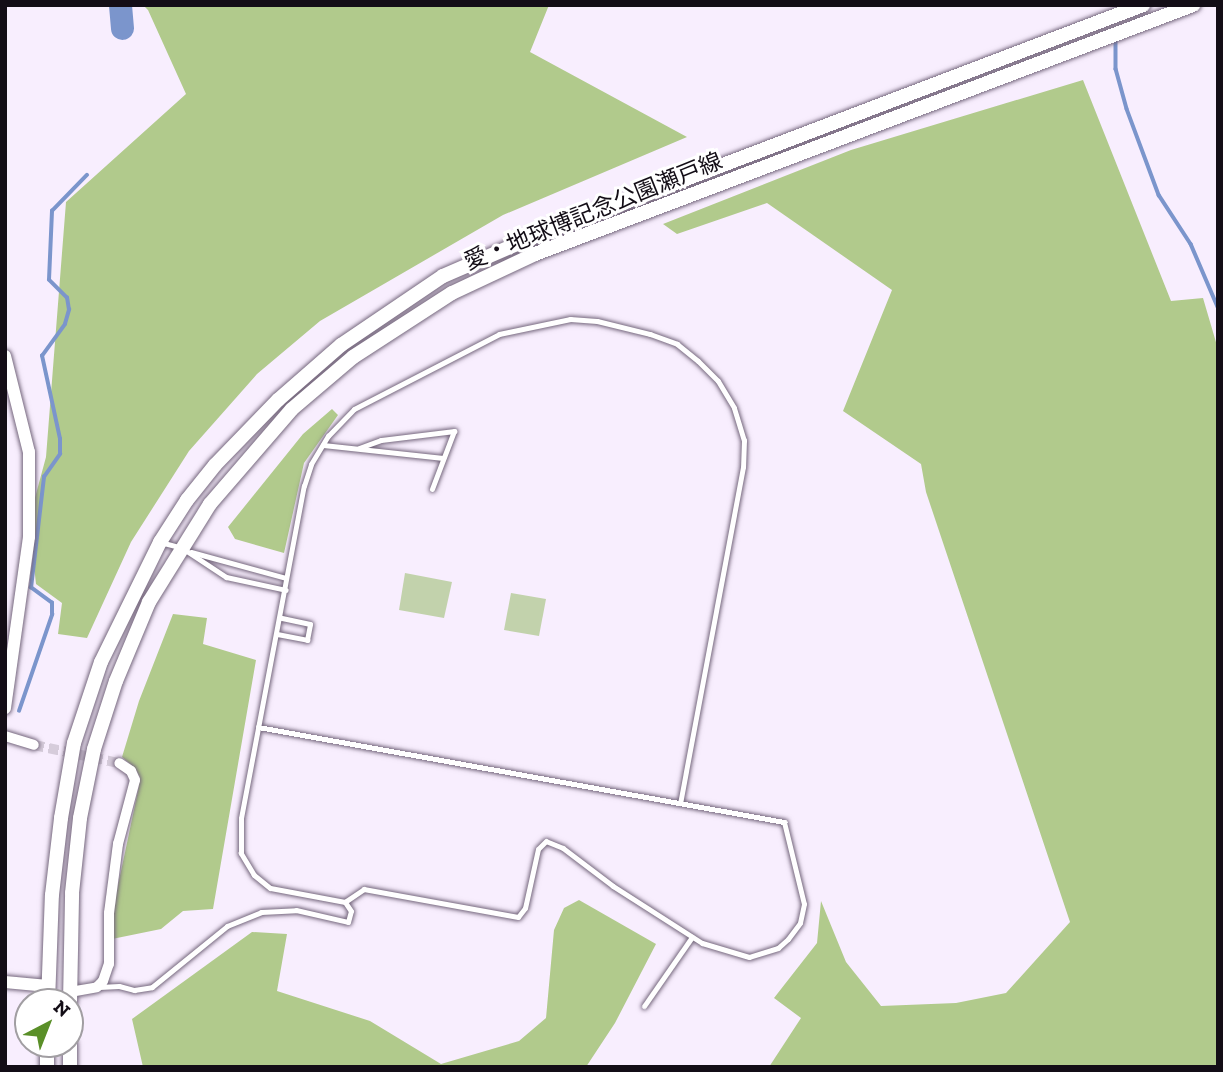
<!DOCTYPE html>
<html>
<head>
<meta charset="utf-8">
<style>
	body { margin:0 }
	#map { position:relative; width:1223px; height:1072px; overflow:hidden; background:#f8eefe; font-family:"Zilla Slab","Noto Sans JP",serif }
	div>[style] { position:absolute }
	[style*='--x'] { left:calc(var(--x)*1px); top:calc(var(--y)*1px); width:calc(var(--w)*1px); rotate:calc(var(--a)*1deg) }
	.green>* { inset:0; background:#c2d2ac }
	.forest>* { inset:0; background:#b1ca8c }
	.stream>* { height:3.5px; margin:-1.75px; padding:0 1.75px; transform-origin:1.75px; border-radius:1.75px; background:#7b95cc }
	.river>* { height:23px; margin:-11.5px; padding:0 11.5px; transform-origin:11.5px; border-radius:11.5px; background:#7b95cc }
	.minor-tunnel>* { height:10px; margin-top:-5px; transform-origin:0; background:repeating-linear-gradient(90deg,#d6ccdb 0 10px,transparent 0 15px) }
	.roads { filter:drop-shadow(0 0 2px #75677d) drop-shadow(0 0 2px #75677d) }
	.service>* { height:5px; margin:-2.5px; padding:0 2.5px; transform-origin:2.5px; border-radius:2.5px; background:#fff }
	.minor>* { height:10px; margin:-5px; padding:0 5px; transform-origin:5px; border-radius:5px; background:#fff }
	.tertiary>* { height:12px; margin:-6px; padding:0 6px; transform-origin:6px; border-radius:6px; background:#fff }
	.secondary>* { height:14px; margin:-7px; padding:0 7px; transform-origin:7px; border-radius:7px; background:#fff }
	span { translate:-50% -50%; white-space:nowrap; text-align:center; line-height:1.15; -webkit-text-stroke:6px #fff; paint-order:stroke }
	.street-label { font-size:23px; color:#130d16 }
	.frame { position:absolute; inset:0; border:7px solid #130d16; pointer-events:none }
	.north { position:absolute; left:14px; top:988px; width:70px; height:70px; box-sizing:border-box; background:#fff; border:2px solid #a19ea2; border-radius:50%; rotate:42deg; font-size:19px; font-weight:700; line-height:28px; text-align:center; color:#130d16 }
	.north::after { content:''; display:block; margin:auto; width:24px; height:32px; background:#5a8f28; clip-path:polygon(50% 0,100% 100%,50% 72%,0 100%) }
</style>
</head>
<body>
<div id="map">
	<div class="green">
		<i style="clip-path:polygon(405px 573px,452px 582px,444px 618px,399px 610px)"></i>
		<i style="clip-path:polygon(511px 593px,546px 599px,539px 636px,504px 630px)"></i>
	</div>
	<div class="forest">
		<i style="clip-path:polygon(143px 5px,549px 5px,530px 52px,687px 137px,503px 215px,320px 321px,257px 374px,189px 451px,131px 542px,87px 638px,58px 634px,62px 603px,36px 584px,29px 520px,46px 457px,66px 202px,186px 94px,148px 10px)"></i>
		<i style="clip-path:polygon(1083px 80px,1171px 301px,1203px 298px,1218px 349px,1218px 1067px,769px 1067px,801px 1018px,774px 998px,817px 943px,821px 901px,846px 962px,881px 1006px,956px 1003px,1006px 993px,1070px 922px,926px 492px,921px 464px,843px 411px,892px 290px,767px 203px,677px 234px,663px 224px,851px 150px)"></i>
		<i style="clip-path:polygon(332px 409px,338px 415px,304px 463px,284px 553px,235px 539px,228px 527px,303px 434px)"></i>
		<i style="clip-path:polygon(173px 614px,207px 618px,203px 644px,256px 660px,213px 909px,183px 911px,161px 929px,112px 939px,113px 909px,139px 786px,140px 777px,135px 768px,122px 757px,139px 701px)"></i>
		<i style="clip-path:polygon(579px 900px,656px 944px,615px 1023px,586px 1067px,143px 1067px,132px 1019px,252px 932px,287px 934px,277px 991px,370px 1021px,441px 1064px,519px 1041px,546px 1018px,554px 930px,564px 908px)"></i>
	</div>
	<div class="stream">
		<i style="--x:1116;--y:38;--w:31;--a:90"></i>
		<i style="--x:1116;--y:69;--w:41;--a:74.6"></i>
		<i style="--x:1127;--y:109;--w:92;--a:69.6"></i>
		<i style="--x:1159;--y:195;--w:59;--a:56.9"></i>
		<i style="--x:1191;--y:244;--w:69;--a:66.8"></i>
		<i style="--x:19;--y:711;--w:102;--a:-71"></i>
		<i style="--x:52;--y:615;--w:12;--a:-90"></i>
		<i style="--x:52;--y:603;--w:26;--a:-144"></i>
		<i style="--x:31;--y:588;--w:112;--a:-83.3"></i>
		<i style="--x:44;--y:477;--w:28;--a:-55"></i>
		<i style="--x:60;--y:454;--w:15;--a:-90"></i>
		<i style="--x:60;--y:439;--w:85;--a:-102.2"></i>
		<i style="--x:42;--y:356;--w:39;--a:-54"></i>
		<i style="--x:65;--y:324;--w:15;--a:-74"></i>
		<i style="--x:69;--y:310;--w:12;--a:-99"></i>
		<i style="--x:67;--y:298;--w:25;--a:-135"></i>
		<i style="--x:49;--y:280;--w:69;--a:-87.5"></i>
		<i style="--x:52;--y:211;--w:50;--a:-45.8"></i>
	</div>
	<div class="river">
		<i style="--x:120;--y:5;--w:23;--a:85"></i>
	</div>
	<div class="minor-tunnel">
		<i style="--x:34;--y:745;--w:87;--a:12"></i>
	</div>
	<div class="roads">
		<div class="service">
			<i style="--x:323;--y:445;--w:121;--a:6.2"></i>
			<i style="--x:359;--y:448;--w:23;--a:-20"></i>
			<i style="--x:381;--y:440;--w:74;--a:-7"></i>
			<i style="--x:454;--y:431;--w:62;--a:110.8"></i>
			<i style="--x:160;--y:542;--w:23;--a:15"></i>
			<i style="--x:182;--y:548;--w:53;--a:33.4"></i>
			<i style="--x:226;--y:577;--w:61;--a:12.2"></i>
			<i style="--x:191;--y:552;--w:98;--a:15.3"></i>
			<i style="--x:277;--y:634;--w:31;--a:11"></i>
			<i style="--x:307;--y:640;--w:16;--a:-79"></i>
			<i style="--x:310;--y:624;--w:30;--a:-168"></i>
			<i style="--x:258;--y:727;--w:535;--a:10.24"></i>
			<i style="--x:784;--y:822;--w:84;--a:76.3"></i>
			<i style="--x:804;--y:904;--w:19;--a:102"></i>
			<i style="--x:800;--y:923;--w:20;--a:127"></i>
			<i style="--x:788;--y:939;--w:13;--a:138"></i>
			<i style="--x:778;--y:948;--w:30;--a:163"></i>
			<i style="--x:749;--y:957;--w:49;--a:-163.4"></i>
			<i style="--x:702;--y:943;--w:106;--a:-147.4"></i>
			<i style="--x:613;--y:886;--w:63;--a:-142.8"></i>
			<i style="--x:563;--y:848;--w:18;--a:-158"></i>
			<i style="--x:546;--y:841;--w:11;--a:135"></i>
			<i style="--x:538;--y:849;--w:60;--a:102.4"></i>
			<i style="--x:525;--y:908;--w:11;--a:128"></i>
			<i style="--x:518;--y:917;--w:157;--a:-169.7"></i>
			<i style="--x:364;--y:889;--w:23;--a:146"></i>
			<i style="--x:99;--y:987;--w:20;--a:-3"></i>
			<i style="--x:119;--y:986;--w:16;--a:15"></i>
			<i style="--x:134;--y:990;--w:18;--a:-9"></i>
			<i style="--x:152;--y:987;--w:97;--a:-39.1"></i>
			<i style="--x:227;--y:926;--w:37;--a:-22"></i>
			<i style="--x:261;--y:912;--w:35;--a:-3"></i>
			<i style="--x:296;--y:910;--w:53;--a:13"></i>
			<i style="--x:348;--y:922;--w:11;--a:-75"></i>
			<i style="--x:351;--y:911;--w:11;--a:-124"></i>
			<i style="--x:345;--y:902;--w:76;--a:-169.4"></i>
			<i style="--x:270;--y:888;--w:21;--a:-141"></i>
			<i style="--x:254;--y:875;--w:26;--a:-121"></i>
			<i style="--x:241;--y:853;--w:35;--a:-90"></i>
			<i style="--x:241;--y:818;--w:338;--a:-79.3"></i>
			<i style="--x:304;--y:486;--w:23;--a:-72"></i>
			<i style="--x:311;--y:464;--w:33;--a:-59"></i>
			<i style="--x:328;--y:436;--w:37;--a:-46"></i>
			<i style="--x:354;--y:409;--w:163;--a:-27.3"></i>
			<i style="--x:499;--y:334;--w:73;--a:-11.9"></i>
			<i style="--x:570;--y:319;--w:27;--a:4"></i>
			<i style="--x:597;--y:321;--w:55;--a:13.8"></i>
			<i style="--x:650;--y:334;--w:29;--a:20"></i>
			<i style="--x:677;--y:344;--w:27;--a:39"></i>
			<i style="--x:698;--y:361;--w:28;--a:45"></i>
			<i style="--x:718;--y:381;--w:31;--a:59"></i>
			<i style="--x:734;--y:408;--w:34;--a:73"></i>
			<i style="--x:744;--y:440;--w:27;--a:92"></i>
			<i style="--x:743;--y:467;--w:342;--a:100.6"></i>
			<i style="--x:644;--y:1006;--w:84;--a:-55.2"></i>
		</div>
		<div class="minor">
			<i style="--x:5;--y:736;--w:30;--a:17"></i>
			<i style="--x:70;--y:992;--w:27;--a:-10"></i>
			<i style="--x:97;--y:987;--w:8;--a:-45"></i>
			<i style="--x:103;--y:981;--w:18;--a:-71"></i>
			<i style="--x:109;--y:964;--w:51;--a:-90"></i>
			<i style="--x:109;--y:913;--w:70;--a:-82.6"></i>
			<i style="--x:118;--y:844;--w:66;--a:-75.1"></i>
			<i style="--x:135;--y:780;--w:10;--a:-114"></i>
			<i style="--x:131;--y:771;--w:14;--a:-146"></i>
		</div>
		<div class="tertiary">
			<i style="--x:5;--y:356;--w:99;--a:76"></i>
			<i style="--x:29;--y:452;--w:85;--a:90"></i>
			<i style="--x:29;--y:537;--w:173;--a:98"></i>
			<i style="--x:5;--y:982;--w:43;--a:5.3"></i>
		</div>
		<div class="secondary">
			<i style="--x:48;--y:1002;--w:107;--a:-87.9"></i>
			<i style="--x:52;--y:895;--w:78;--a:-83.3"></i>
			<i style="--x:61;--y:818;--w:76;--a:-80.2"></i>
			<i style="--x:74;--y:743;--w:85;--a:-71.6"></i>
			<i style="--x:101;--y:662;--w:134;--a:-63.8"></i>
			<i style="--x:160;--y:542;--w:50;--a:-57.3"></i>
			<i style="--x:187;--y:500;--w:45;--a:-51.3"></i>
			<i style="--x:215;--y:465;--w:91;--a:-45.9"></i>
			<i style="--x:278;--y:400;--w:84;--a:-41.1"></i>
			<i style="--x:341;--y:345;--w:123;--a:-34.1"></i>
			<i style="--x:443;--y:276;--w:96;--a:-23.4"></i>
			<i style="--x:531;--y:238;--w:655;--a:-20.84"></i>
			<i style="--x:70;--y:1002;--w:109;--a:-88.9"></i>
			<i style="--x:72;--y:893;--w:75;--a:-83.9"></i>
			<i style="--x:80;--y:818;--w:70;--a:-78.5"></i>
			<i style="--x:94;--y:749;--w:71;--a:-72.1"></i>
			<i style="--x:116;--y:681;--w:86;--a:-67.3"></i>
			<i style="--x:149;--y:602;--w:115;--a:-58.1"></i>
			<i style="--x:210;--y:504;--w:125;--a:-49.2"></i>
			<i style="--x:292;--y:409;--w:80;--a:-40.4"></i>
			<i style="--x:353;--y:357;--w:118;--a:-32.9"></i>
			<i style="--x:452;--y:293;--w:92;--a:-25.2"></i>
			<i style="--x:535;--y:254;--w:704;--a:-20.73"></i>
			<i style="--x:70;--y:1044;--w:23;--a:90"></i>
			<i style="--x:47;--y:1067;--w:23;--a:-90"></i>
		</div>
	</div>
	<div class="street-label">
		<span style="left:593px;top:211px;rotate:-22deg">愛・地球博記念公園瀬戸線</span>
	</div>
	<div class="frame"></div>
	<div class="north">N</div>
</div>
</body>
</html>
